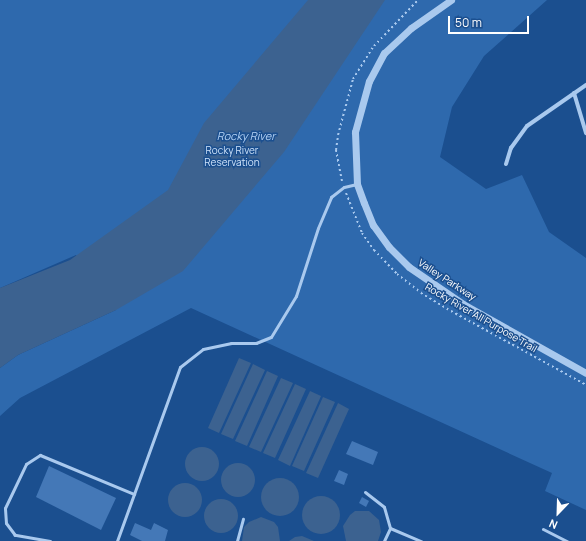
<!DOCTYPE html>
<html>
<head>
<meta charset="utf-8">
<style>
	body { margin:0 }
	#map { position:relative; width:586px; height:541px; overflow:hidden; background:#1b4f8f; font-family:Manrope,sans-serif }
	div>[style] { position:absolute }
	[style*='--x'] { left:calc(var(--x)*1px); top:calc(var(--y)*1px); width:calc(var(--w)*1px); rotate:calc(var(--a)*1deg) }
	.green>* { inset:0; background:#2e69ad }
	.water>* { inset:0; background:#3c6290 }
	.round { border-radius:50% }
	.building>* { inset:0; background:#4478b7 }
	.path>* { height:2px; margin-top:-1px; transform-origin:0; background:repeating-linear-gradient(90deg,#a9c9ee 0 2px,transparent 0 5px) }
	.service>* { height:3px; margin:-1.5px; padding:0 1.5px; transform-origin:1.5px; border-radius:1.5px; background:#a9c9ee }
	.minor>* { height:4px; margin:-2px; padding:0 2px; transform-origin:2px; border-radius:2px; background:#a9c9ee }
	.tertiary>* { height:7px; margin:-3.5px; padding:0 3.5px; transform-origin:3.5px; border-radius:3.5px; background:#a9c9ee }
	span { translate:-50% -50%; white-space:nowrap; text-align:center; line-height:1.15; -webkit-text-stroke:3px #1b4f8f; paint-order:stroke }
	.park-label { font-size:10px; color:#cfe3fa }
	.street-label { font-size:10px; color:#fff }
	.water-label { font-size:11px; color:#b5d3f5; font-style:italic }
	.north { position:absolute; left:538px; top:493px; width:40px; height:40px; -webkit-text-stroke:3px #1b4f8f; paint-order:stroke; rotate:203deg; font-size:11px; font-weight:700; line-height:16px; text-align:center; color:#fff }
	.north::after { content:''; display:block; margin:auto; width:14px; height:18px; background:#fff; clip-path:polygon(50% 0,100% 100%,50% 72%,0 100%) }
	.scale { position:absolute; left:448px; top:16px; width:81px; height:18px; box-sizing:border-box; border:2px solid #fff; border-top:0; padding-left:5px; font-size:12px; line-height:14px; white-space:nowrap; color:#fff; -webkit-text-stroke:3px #1b4f8f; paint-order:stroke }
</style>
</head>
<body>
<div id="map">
	<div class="green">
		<i style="clip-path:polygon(0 0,547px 0,484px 56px,452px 107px,440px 157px,486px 189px,522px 175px,549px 232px,586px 258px,586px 510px,545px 491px,552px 473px,191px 308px,20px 398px,0 416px,0 368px,18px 355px,116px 310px,76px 255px,0 288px)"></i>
	</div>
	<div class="water">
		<i style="clip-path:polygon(308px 0,385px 0,284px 152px,183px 271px,116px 310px,18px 355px,0 368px,0 288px,70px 260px,168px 190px,204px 123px)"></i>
		<i style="clip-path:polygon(239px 358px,251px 363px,219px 433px,208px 428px)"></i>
		<i style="clip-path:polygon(253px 364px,265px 370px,233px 439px,221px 434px)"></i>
		<i style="clip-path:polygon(267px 371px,278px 376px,247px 446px,235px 441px)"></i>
		<i style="clip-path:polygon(281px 378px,293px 383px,261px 452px,249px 447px)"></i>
		<i style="clip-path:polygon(295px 384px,306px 389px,275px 458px,263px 453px)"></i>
		<i style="clip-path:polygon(310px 391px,321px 396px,290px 466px,278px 460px)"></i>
		<i style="clip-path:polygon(323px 397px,335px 402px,304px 471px,292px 466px)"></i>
		<i style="clip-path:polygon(338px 403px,349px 409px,318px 478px,306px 473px)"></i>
		<i class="round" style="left:185px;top:447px;width:34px;height:34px"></i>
		<i class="round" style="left:221px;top:463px;width:34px;height:34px"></i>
		<i class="round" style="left:261px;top:478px;width:38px;height:38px"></i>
		<i class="round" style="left:168px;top:483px;width:34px;height:34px"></i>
		<i class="round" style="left:302px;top:496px;width:38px;height:38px"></i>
		<i class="round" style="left:204px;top:499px;width:34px;height:34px"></i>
		<i style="clip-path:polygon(355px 511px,369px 511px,379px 520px,381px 532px,378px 541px,346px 541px,343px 526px,350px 515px)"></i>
		<i style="clip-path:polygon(261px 517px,274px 522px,278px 527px,280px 541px,242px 541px,244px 527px,249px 522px)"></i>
		<i style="clip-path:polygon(302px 536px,314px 541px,289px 541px,295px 537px)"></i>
	</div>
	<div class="building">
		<i style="clip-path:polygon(352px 441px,378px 452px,373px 465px,346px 454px)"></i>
		<i style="clip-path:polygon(49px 466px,116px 498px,101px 530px,36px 497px)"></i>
		<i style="clip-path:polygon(339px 470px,348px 474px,344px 485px,334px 481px)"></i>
		<i style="clip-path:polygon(362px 497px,369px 501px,366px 507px,359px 503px)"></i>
		<i style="clip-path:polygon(135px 523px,151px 530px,154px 523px,168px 530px,165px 541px,142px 541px,130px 535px)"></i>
	</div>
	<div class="path">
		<i style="--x:342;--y:181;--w:32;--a:-101"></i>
		<i style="--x:336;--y:150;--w:15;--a:-82"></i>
		<i style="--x:338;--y:135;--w:58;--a:-75"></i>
		<i style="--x:353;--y:79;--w:39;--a:-58"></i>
		<i style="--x:374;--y:46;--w:64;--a:-46.3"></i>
		<i style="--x:346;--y:193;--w:43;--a:68.2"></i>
		<i style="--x:362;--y:233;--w:21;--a:55"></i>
		<i style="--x:374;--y:250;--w:33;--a:46"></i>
		<i style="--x:397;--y:274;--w:31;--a:38"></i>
		<i style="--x:421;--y:293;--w:35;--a:31"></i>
		<i style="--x:451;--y:311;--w:154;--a:28.7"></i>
	</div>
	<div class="service">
		<i style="--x:365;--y:492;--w:24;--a:38"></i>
		<i style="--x:384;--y:507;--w:22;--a:74"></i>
		<i style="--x:543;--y:529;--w:27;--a:27"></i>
		<i style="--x:50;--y:541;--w:36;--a:-170"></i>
		<i style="--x:15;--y:535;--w:15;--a:-127"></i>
		<i style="--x:6;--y:523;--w:15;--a:-94"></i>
		<i style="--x:5;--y:508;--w:49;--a:-64.5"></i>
		<i style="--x:26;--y:464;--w:17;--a:-33"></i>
		<i style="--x:40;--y:455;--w:102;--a:22.5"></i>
		<i style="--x:117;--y:541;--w:185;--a:-70.1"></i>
		<i style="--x:180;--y:367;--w:29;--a:-38"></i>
		<i style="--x:203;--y:349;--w:29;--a:-12"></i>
		<i style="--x:231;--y:343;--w:25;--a:0"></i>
		<i style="--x:256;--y:343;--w:16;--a:-22"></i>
		<i style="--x:271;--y:337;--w:48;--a:-58.6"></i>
		<i style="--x:296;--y:296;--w:71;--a:-72.1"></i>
		<i style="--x:318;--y:228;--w:34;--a:-67"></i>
		<i style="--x:331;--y:197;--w:16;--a:-38"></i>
		<i style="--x:344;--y:187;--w:13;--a:-13"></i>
		<i style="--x:237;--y:541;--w:23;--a:-75"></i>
		<i style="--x:384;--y:541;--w:14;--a:-65"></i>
		<i style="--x:390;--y:528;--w:34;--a:23"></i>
	</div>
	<div class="minor">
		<i style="--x:574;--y:93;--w:42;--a:73.3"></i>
		<i style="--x:506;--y:164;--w:17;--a:-73"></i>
		<i style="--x:511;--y:148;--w:27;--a:-54"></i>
		<i style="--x:527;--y:126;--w:72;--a:-34.8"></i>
	</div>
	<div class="tertiary">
		<i style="--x:451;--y:0;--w:49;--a:145"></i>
		<i style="--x:411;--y:28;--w:37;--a:137"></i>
		<i style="--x:384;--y:53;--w:32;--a:118"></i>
		<i style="--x:369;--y:81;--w:53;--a:105.4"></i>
		<i style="--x:355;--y:132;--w:52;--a:87.8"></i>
		<i style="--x:357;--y:184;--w:20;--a:70"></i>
		<i style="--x:364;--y:203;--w:24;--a:68"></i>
		<i style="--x:373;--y:225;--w:27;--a:54"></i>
		<i style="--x:389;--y:247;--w:28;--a:45"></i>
		<i style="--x:409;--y:267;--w:65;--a:34.4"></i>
		<i style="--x:463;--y:304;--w:141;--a:29.3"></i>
	</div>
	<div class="park-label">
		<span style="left:232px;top:156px">Rocky River<br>Reservation</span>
	</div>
	<div class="street-label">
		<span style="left:447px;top:280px;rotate:33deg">Valley Parkway</span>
		<span style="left:481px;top:318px;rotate:30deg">Rocky River All Purpose Trail</span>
	</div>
	<div class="water-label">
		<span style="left:246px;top:136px">Rocky River</span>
	</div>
	<div class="north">N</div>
	<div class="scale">50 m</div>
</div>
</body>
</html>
